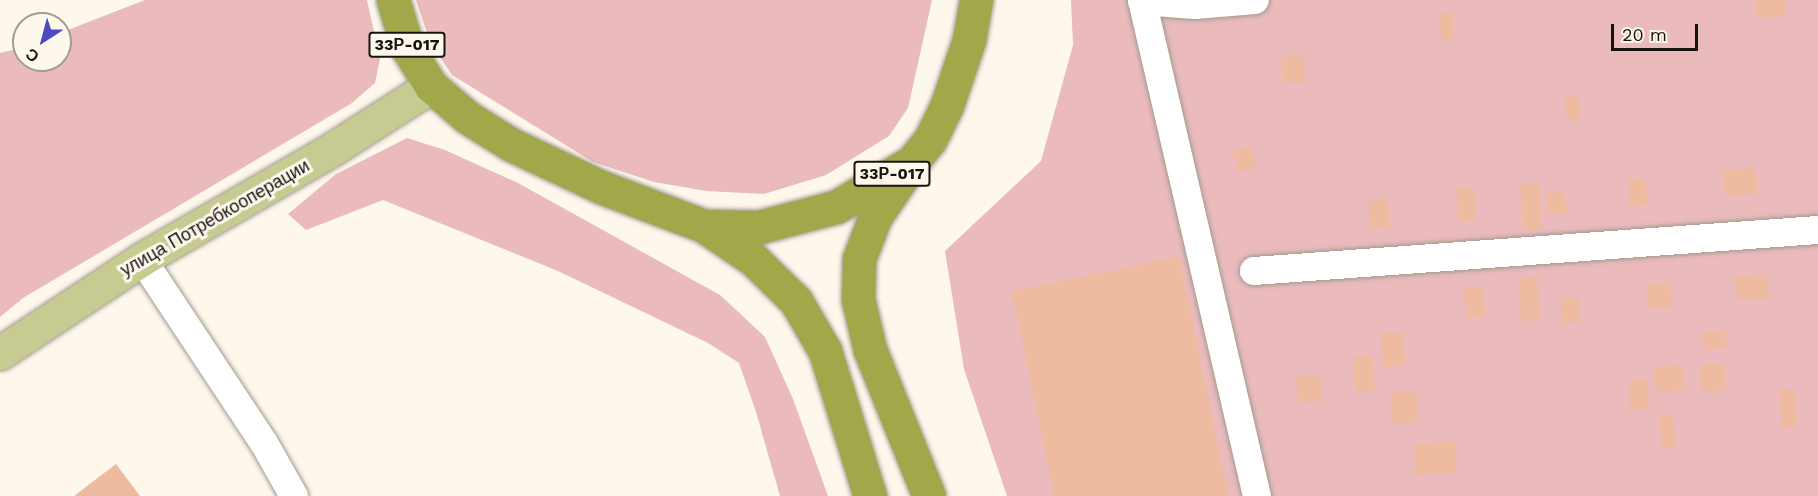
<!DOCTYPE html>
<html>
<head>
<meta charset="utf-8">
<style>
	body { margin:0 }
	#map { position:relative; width:1818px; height:496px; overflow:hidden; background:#fef7ec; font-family:"Work Sans",sans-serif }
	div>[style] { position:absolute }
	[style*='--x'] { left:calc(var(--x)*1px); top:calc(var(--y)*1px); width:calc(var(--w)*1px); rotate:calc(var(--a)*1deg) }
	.green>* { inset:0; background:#eababc }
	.building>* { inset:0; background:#eebaa0 }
	.roads { filter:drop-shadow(0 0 2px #a29b8e) drop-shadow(0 0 2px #a29b8e) }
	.minor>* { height:28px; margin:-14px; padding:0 14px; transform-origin:14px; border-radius:14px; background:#fff }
	.major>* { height:33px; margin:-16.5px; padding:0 16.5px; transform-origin:16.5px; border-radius:16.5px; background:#c6cb92 }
	.highway>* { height:33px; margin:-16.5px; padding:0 16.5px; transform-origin:16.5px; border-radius:16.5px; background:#a0a849 }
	span { translate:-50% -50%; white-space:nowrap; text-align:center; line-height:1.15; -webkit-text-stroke:6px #fef7ec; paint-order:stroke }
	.shield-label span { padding:2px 4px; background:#fef7ec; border:2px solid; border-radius:4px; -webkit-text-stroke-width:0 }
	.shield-label { font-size:16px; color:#17140f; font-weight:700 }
	.street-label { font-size:18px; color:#17140f }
	.north { position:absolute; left:12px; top:12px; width:60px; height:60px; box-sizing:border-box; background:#fef7ec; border:2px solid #a29c94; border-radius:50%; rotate:216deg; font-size:16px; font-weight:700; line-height:24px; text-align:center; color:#17140f }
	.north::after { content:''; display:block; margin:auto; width:21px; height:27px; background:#4c4bc1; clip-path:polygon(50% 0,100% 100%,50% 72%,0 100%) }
	.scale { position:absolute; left:1611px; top:24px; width:87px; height:27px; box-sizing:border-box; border:3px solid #17140f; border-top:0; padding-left:8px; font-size:18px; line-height:21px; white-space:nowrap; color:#17140f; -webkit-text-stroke:4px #fef7ec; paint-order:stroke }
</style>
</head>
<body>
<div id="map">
	<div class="green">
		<i style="clip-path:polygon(145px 0,367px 0,380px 59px,375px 83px,352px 103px,23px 298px,0 317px,0 53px,24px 47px,24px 60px,60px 60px,60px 33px)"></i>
		<i style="clip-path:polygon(416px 0,932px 0,908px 108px,889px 136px,826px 175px,764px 194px,706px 191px,654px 182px,593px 162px,452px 75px,430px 42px)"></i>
		<i style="clip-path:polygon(1071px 0,1818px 0,1818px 496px,1007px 496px,964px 369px,945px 251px,1041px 161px,1073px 45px)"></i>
		<i style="clip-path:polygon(407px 138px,445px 150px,518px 183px,720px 295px,765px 337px,793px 399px,828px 496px,780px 496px,756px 412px,739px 363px,708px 343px,558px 271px,383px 200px,306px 230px,288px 214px,336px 174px)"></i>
	</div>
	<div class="building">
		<i style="clip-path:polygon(1754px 0,1785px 0,1786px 16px,1756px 18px)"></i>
		<i style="clip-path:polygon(1452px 13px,1454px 39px,1441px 41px,1439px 14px)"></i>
		<i style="clip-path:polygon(1303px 56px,1305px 82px,1283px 83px,1281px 57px)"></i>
		<i style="clip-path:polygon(1578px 96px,1580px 120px,1567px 121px,1565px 97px)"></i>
		<i style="clip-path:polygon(1252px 147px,1256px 168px,1238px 172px,1233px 150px)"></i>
		<i style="clip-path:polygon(1756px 168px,1758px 194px,1725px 197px,1723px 171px)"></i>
		<i style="clip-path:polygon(1645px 179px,1648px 204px,1630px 206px,1628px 180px)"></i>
		<i style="clip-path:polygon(1539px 184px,1542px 229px,1523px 230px,1520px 185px)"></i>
		<i style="clip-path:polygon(1474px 187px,1476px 220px,1458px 221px,1456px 189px)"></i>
		<i style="clip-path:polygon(1565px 192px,1567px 213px,1548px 214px,1546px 194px)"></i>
		<i style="clip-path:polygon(1388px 200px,1390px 228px,1370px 229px,1368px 201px)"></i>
		<i style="clip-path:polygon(1179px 257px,1228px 496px,1054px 496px,1012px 291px)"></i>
		<i style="clip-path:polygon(1767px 274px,1769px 298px,1737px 300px,1735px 276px)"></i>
		<i style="clip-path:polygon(1537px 277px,1541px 320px,1521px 321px,1518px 278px)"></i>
		<i style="clip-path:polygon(1670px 283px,1672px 306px,1648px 308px,1646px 285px)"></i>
		<i style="clip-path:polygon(1483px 287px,1486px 316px,1466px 318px,1463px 288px)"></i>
		<i style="clip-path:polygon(1578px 297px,1580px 322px,1562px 323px,1560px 298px)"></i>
		<i style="clip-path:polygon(1726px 330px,1727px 348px,1703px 350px,1702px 332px)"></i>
		<i style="clip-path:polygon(1403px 332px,1405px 365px,1383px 367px,1381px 333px)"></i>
		<i style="clip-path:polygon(1373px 355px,1375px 390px,1355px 392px,1353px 357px)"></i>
		<i style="clip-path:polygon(1724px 363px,1726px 390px,1701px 392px,1699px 365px)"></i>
		<i style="clip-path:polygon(1684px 365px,1686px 390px,1655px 392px,1654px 367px)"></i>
		<i style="clip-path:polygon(1320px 375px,1322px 401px,1298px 403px,1296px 377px)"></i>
		<i style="clip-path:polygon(1647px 379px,1649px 409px,1630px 410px,1628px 381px)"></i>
		<i style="clip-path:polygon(1794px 389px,1797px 427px,1782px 428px,1779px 390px)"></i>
		<i style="clip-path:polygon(1416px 391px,1418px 422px,1393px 424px,1391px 393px)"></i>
		<i style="clip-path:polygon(1673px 414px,1676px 448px,1662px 449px,1659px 415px)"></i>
		<i style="clip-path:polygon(1455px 441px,1457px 472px,1416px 475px,1414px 444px)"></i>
		<i style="clip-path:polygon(116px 464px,140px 496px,74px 496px)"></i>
	</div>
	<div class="roads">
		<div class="minor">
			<i style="--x:1142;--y:0;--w:509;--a:76.95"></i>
			<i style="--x:1142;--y:1;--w:53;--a:4.3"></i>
			<i style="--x:1195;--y:5;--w:60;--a:-4.8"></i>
			<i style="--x:142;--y:259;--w:221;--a:56.5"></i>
			<i style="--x:264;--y:443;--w:61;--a:60.5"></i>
			<i style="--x:1254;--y:271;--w:565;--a:-4.16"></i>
		</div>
		<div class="major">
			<i style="--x:0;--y:353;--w:170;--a:-33.5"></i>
			<i style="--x:142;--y:259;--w:222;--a:-30"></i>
			<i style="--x:334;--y:148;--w:115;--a:-32.6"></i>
		</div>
		<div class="highway">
			<i style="--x:393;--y:0;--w:51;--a:73"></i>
			<i style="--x:408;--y:49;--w:44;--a:58.1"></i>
			<i style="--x:431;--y:86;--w:48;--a:40.7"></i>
			<i style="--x:467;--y:117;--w:51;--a:32.1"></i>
			<i style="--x:510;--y:144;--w:101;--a:25.3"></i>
			<i style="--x:601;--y:187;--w:110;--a:20.7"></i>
			<i style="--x:704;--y:226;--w:55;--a:1"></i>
			<i style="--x:759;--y:227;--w:80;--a:-14.6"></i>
			<i style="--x:836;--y:207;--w:88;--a:-30.6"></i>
			<i style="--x:912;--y:162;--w:28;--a:-51"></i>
			<i style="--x:930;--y:140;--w:39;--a:-64"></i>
			<i style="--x:947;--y:105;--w:69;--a:-71.3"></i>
			<i style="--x:969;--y:40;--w:41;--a:-80.1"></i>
			<i style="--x:907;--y:170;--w:57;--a:124.2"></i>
			<i style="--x:875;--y:217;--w:45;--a:110.9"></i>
			<i style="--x:859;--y:259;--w:40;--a:91.4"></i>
			<i style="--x:858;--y:299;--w:52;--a:76.8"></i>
			<i style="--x:870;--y:350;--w:157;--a:68"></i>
			<i style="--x:704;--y:226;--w:60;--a:34.2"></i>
			<i style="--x:754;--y:260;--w:59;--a:44.3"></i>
			<i style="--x:796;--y:301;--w:58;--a:59.9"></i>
			<i style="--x:825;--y:351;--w:152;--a:72.8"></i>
		</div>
	</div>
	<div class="shield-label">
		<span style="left:407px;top:45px">33Р-017</span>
		<span style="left:892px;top:174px">33Р-017</span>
	</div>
	<div class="street-label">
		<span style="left:215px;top:218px;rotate:-30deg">улица Потребкооперации</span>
	</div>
	<div class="north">С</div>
	<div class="scale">20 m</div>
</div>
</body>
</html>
